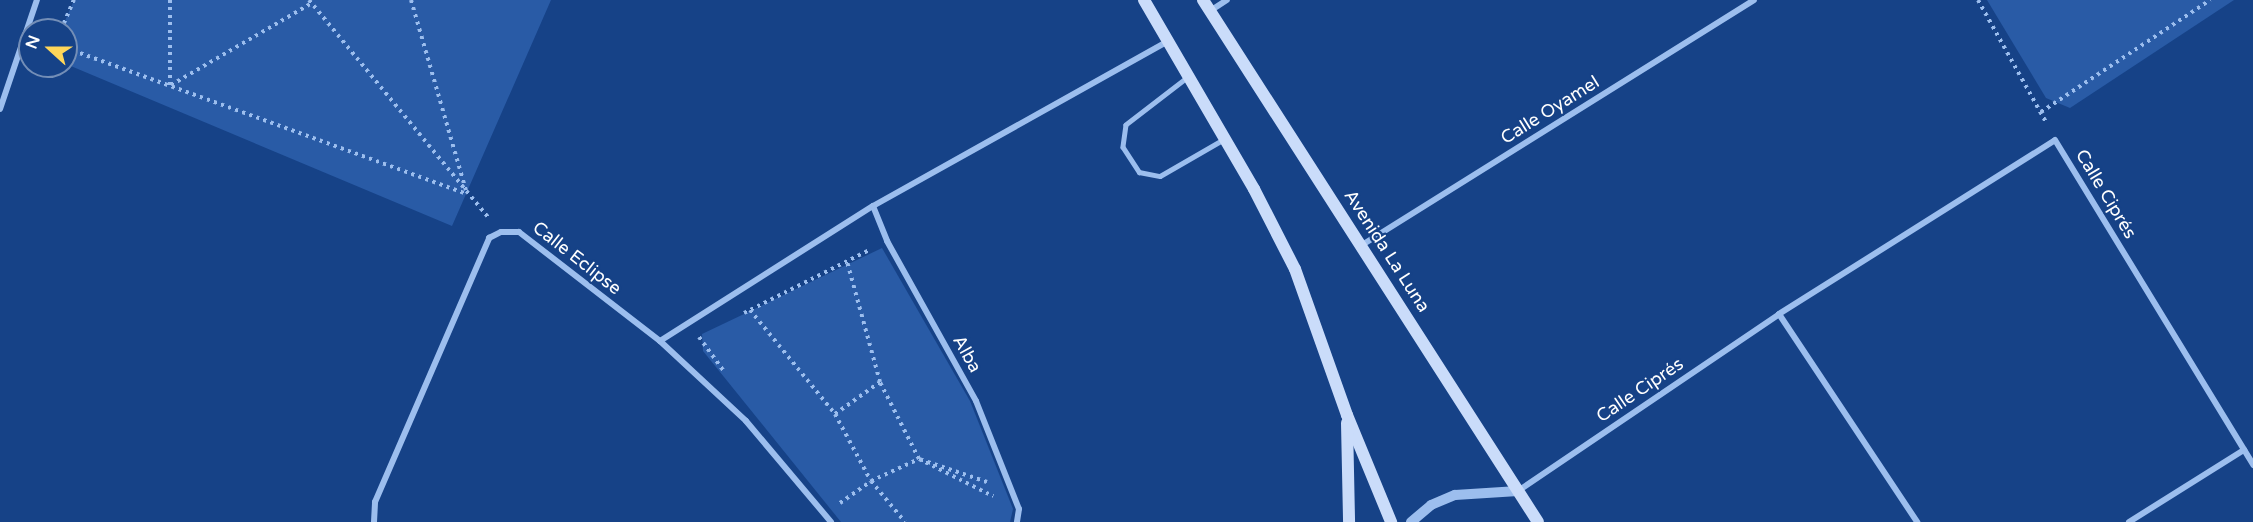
<!DOCTYPE html>
<html>
<head>
<meta charset="utf-8">
<style>
	body { margin:0 }
	#map { position:relative; width:2253px; height:522px; overflow:hidden; background:#164287; font-family:"Varela Round",sans-serif }
	div>[style] { position:absolute }
	[style*='--x'] { left:calc(var(--x)*1px); top:calc(var(--y)*1px); width:calc(var(--w)*1px); rotate:calc(var(--a)*1deg) }
	.green>* { inset:0; background:#295ba6 }
	.path>* { height:4px; margin-top:-2px; transform-origin:0; background:repeating-linear-gradient(90deg,#9cbeee 0 3px,transparent 0 7.5px) }
	.service>* { height:4.5px; margin:-2.25px; padding:0 2.25px; transform-origin:2.25px; border-radius:2.25px; background:#9cbeee }
	.minor>* { height:6px; margin:-3px; padding:0 3px; transform-origin:3px; border-radius:3px; background:#9cbeee }
	.tertiary>* { height:10px; margin:-5px; padding:0 5px; transform-origin:5px; border-radius:5px; background:#9cbeee }
	.secondary>* { height:12px; margin:-6px; padding:0 6px; transform-origin:6px; border-radius:6px; background:#cadcfa }
	span { translate:-50% -50%; white-space:nowrap; text-align:center; line-height:1.15; -webkit-text-stroke:4.5px #164287; paint-order:stroke }
	.street-label { font-size:18px; color:#fff }
	.north { position:absolute; left:18px; top:18px; width:60px; height:60px; box-sizing:border-box; background:#164287; border:2px solid #738eb7; border-radius:50%; rotate:291deg; font-size:16px; font-weight:700; line-height:24px; text-align:center; color:#fff }
	.north::after { content:''; display:block; margin:auto; width:21px; height:27px; background:#ffd659; clip-path:polygon(50% 0,100% 100%,50% 72%,0 100%) }
</style>
</head>
<body>
<div id="map">
	<div class="green">
		<i style="clip-path:polygon(74px 0,551px 0,452px 226px,66px 64px,66px 30px,61px 30px)"></i>
		<i style="clip-path:polygon(1987px 0,2234px 0,2070px 108px,2046px 98px)"></i>
		<i style="clip-path:polygon(882px 248px,970px 401px,1013px 509px,1010px 522px,841px 522px,703px 351px,702px 334px)"></i>
	</div>
	<div class="path">
		<i style="--x:170;--y:0;--w:85;--a:90"></i>
		<i style="--x:309;--y:0;--w:281;--a:50.5"></i>
		<i style="--x:411;--y:0;--w:198;--a:73.9"></i>
		<i style="--x:1978;--y:0;--w:142;--a:60.9"></i>
		<i style="--x:61;--y:30;--w:33;--a:-67"></i>
		<i style="--x:66;--y:48;--w:427;--a:20"></i>
		<i style="--x:171;--y:85;--w:163;--a:-30.2"></i>
		<i style="--x:2041;--y:112;--w:203;--a:-33.5"></i>
		<i style="--x:750;--y:310;--w:134;--a:50.7"></i>
		<i style="--x:835;--y:414;--w:76;--a:61.8"></i>
		<i style="--x:871;--y:481;--w:53;--a:50.3"></i>
		<i style="--x:744;--y:313;--w:142;--a:-26.7"></i>
		<i style="--x:699;--y:337;--w:41;--a:54"></i>
		<i style="--x:835;--y:414;--w:55;--a:-35.4"></i>
		<i style="--x:987;--y:482;--w:72;--a:-161.3"></i>
		<i style="--x:919;--y:459;--w:83;--a:26.6"></i>
		<i style="--x:840;--y:503;--w:38;--a:-35"></i>
		<i style="--x:871;--y:481;--w:53;--a:-24.6"></i>
		<i style="--x:919;--y:459;--w:86;--a:-116.9"></i>
		<i style="--x:880;--y:382;--w:125;--a:-105.3"></i>
	</div>
	<div class="service">
		<i style="--x:1187;--y:78;--w:77;--a:142.4"></i>
		<i style="--x:1126;--y:125;--w:22;--a:98"></i>
		<i style="--x:1123;--y:147;--w:30;--a:57"></i>
		<i style="--x:1139;--y:172;--w:21;--a:11"></i>
		<i style="--x:1160;--y:176;--w:74;--a:-30"></i>
	</div>
	<div class="minor">
		<i style="--x:1210;--y:11;--w:20;--a:-33"></i>
		<i style="--x:0;--y:109;--w:115;--a:-71.3"></i>
		<i style="--x:873;--y:206;--w:38;--a:68"></i>
		<i style="--x:887;--y:241;--w:183;--a:60.9"></i>
		<i style="--x:976;--y:401;--w:116;--a:68.3"></i>
		<i style="--x:1019;--y:509;--w:13;--a:99"></i>
		<i style="--x:1362;--y:245;--w:462;--a:-32"></i>
		<i style="--x:1779;--y:314;--w:250;--a:56.4"></i>
		<i style="--x:660;--y:341;--w:252;--a:-32.4"></i>
		<i style="--x:873;--y:206;--w:338;--a:-29.2"></i>
		<i style="--x:1518;--y:491;--w:315;--a:-34.1"></i>
		<i style="--x:1779;--y:314;--w:326;--a:-32.2"></i>
		<i style="--x:2055;--y:140;--w:381;--a:58.6"></i>
		<i style="--x:374;--y:522;--w:20;--a:-87"></i>
		<i style="--x:375;--y:502;--w:288;--a:-66.6"></i>
		<i style="--x:489;--y:238;--w:13;--a:-27"></i>
		<i style="--x:501;--y:232;--w:18;--a:0"></i>
		<i style="--x:519;--y:232;--w:178;--a:37.7"></i>
		<i style="--x:660;--y:341;--w:117;--a:42.9"></i>
		<i style="--x:746;--y:421;--w:132;--a:49.9"></i>
		<i style="--x:2129;--y:522;--w:136;--a:-32.1"></i>
	</div>
	<div class="tertiary">
		<i style="--x:1411;--y:522;--w:26;--a:-40"></i>
		<i style="--x:1431;--y:505;--w:26;--a:-23"></i>
		<i style="--x:1455;--y:495;--w:63;--a:-3.6"></i>
	</div>
	<div class="secondary">
		<i style="--x:1144;--y:0;--w:219;--a:59.8"></i>
		<i style="--x:1254;--y:189;--w:90;--a:62.9"></i>
		<i style="--x:1295;--y:269;--w:155;--a:70.4"></i>
		<i style="--x:1347;--y:415;--w:116;--a:67.6"></i>
		<i style="--x:1203;--y:0;--w:620;--a:57.31"></i>
		<i style="--x:1347;--y:423;--w:99;--a:88.8"></i>
	</div>
	<div class="street-label">
		<span style="left:1550px;top:110px;rotate:-32deg">Calle Oyamel</span>
		<span style="left:2106px;top:194px;rotate:59deg">Calle Ciprés</span>
		<span style="left:1387px;top:251px;rotate:57deg">Avenida La Luna</span>
		<span style="left:577px;top:258px;rotate:38deg">Calle Eclipse</span>
		<span style="left:967px;top:354px;rotate:61deg">Alba</span>
		<span style="left:1640px;top:390px;rotate:-34deg">Calle Ciprés</span>
	</div>
	<div class="north">N</div>
</div>
</body>
</html>
